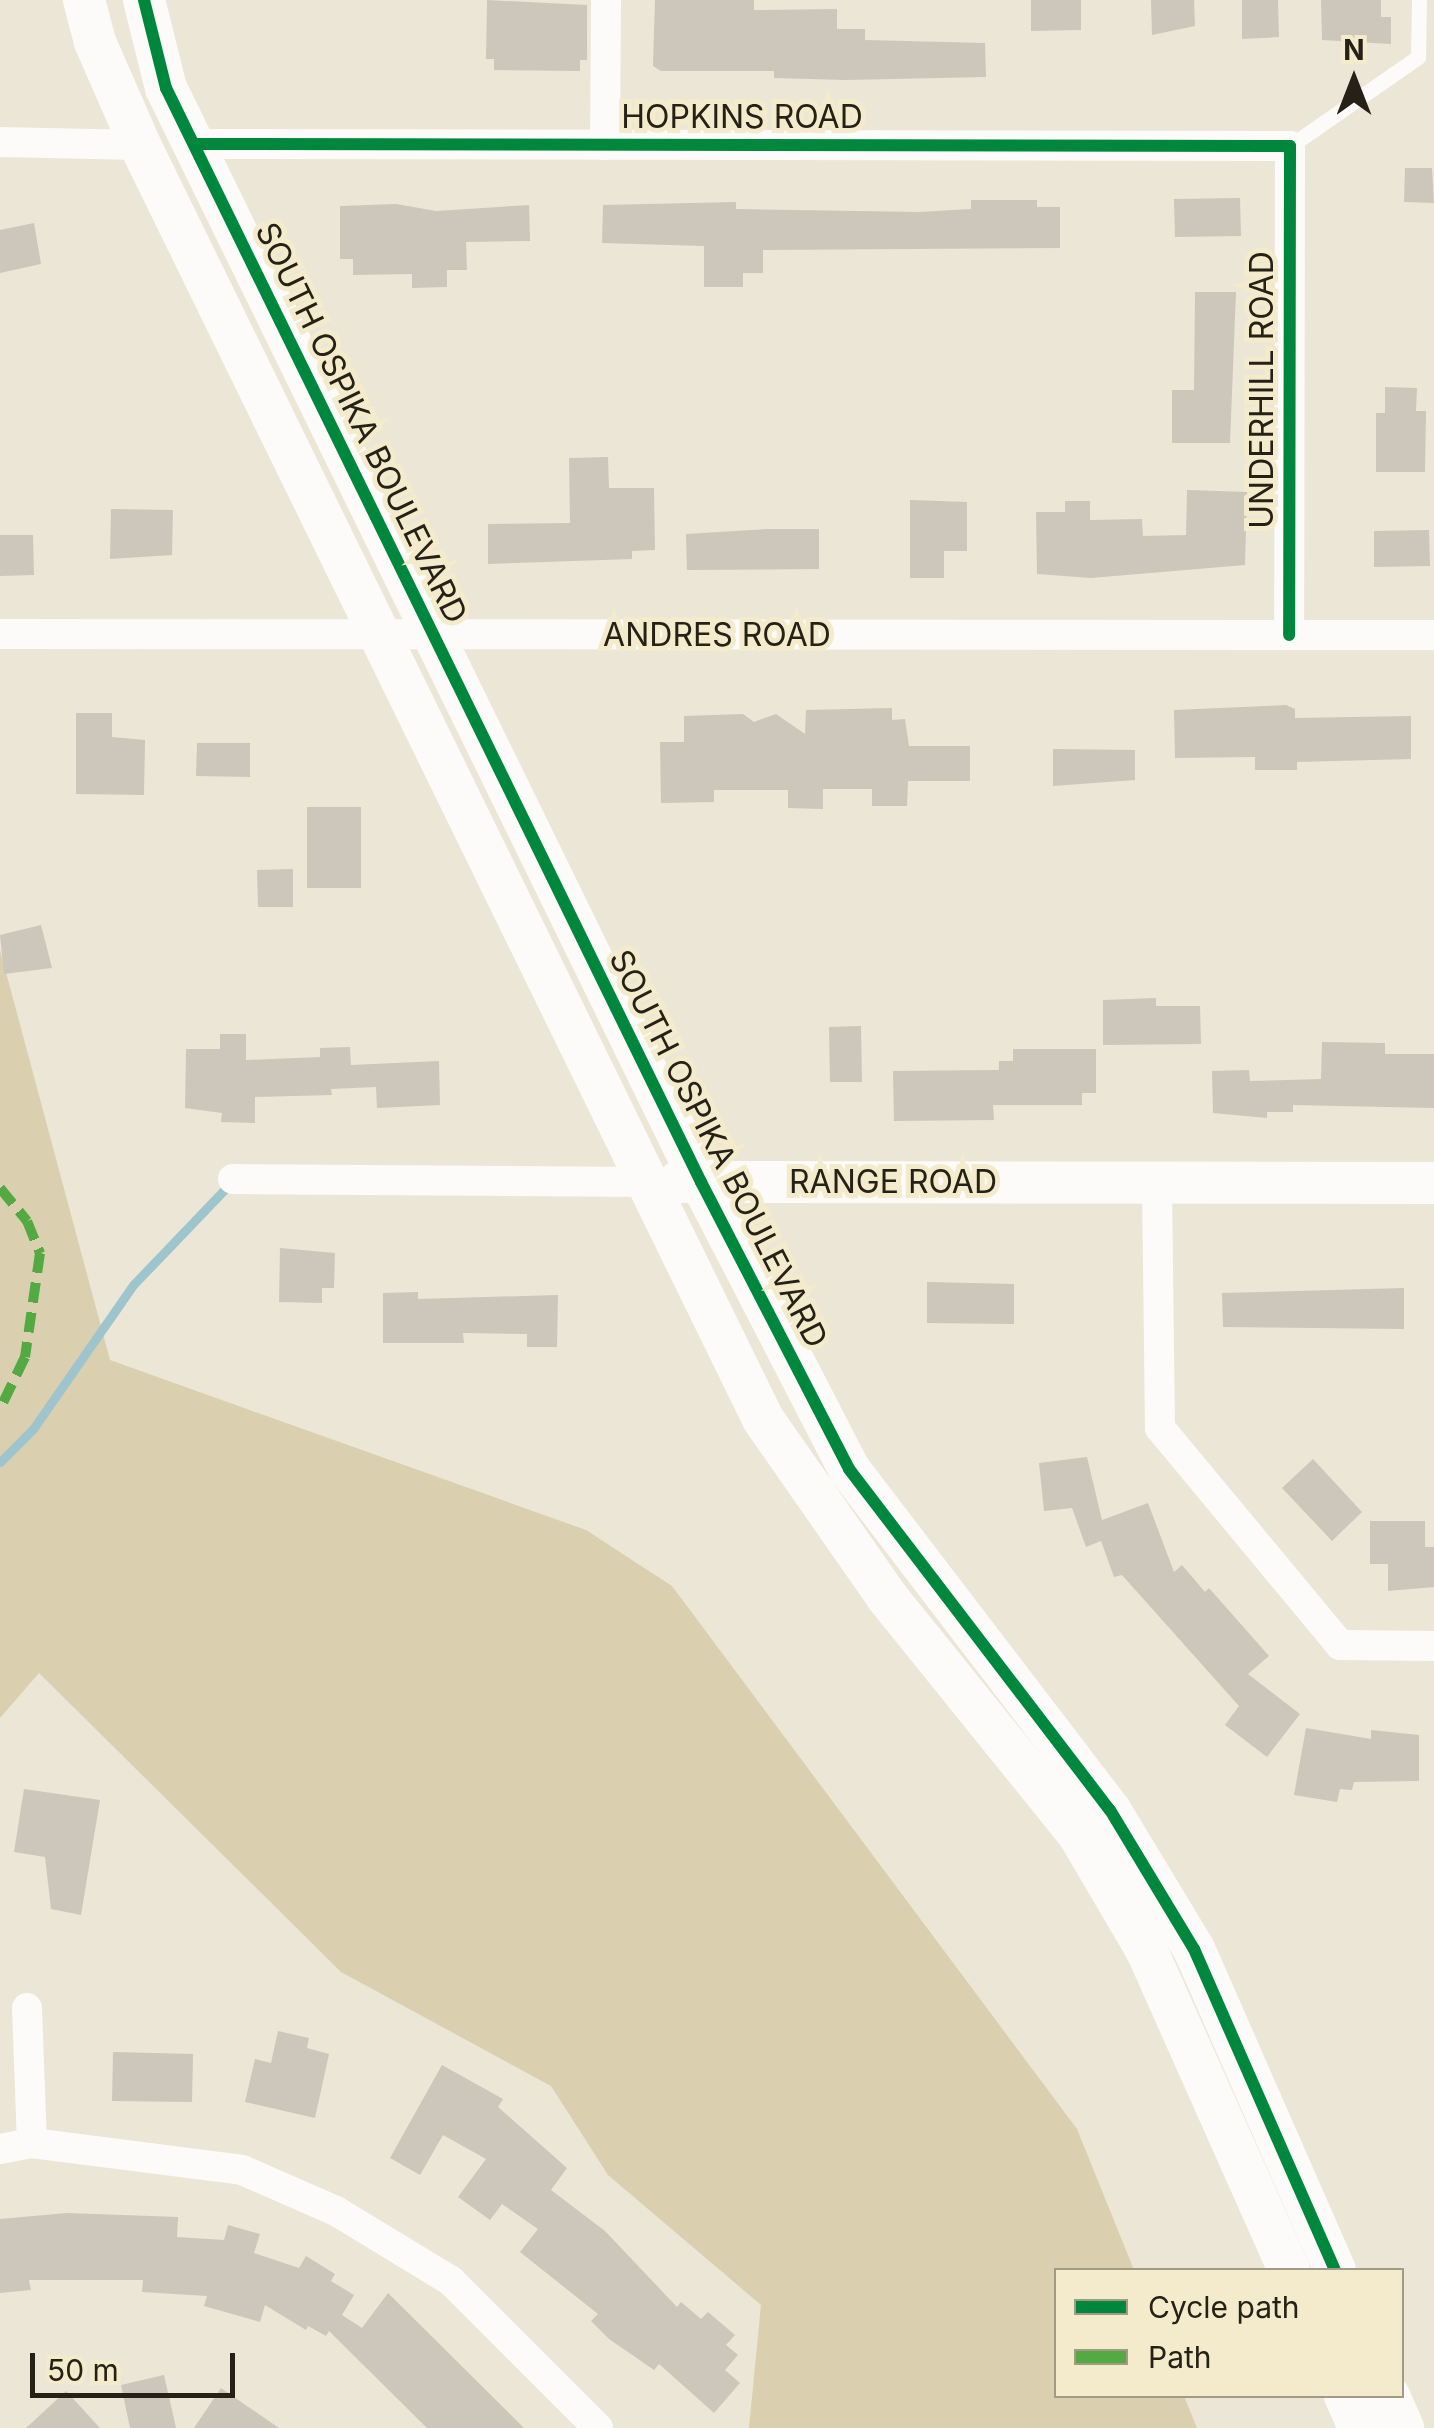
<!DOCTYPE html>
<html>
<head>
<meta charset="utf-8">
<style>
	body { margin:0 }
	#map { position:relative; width:1434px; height:2428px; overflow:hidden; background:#ebe6d6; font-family:Inter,sans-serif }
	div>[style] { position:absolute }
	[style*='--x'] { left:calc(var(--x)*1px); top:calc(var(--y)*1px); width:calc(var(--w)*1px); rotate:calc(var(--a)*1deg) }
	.green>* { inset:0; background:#dad0b0 }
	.stream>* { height:9px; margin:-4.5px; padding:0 4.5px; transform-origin:4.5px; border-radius:4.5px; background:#9ec5ce }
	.building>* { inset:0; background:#ccc7ba }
	.lane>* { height:15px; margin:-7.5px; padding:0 7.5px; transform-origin:7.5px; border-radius:7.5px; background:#fcfbf9 }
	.street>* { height:30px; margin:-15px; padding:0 15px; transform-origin:15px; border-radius:15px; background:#fcfbf9 }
	.secondary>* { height:42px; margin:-21px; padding:0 21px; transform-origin:21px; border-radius:21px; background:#fcfbf9 }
	.quiet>* { height:10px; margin-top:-5px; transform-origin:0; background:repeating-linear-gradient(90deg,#53aa42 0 20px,transparent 0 30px) }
	.cycleway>* { height:12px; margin:-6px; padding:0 6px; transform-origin:6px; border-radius:6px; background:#00873e }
	span { translate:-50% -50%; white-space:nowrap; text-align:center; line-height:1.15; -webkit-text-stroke:10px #f4ebcd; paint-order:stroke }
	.street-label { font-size:32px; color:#252116 }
	.legend { position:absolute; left:1054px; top:2268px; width:350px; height:130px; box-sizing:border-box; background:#f4ebcd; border:2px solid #a19a84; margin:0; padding:12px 18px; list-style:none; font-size:30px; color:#252116 }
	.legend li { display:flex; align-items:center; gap:20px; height:50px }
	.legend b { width:50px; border:2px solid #a19a84 }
	.north { position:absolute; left:1304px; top:30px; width:100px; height:100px; -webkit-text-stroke:8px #f4ebcd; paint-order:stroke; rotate:0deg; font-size:28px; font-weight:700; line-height:40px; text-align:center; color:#252116 }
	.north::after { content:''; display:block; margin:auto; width:35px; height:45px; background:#252116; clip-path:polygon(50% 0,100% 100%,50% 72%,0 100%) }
	.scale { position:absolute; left:30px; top:2353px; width:205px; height:45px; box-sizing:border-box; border:5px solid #252116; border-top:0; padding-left:12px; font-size:30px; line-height:35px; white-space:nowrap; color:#252116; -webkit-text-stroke:8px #f4ebcd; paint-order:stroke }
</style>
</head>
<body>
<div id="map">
	<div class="green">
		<i style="clip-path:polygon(0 950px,110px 1360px,586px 1530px,672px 1586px,1077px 2129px,1134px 2270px,1056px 2270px,1056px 2396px,1184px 2396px,1197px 2428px,749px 2428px,761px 2305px,608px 2175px,551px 2086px,341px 1972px,39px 1673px,0 1718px)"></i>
	</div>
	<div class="stream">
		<i style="--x:0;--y:1462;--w:47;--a:-45"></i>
		<i style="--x:33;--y:1429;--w:175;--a:-55.2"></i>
		<i style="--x:133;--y:1285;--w:140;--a:-46.2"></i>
	</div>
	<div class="building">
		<i style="clip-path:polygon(487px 0,587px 5px,587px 60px,580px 60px,580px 71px,494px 70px,494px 59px,486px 59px)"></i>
		<i style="clip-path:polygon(655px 0,754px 0,754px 10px,837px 9px,837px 29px,865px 29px,865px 40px,985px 43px,986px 77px,846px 80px,774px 78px,774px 71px,661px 71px,653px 66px)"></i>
		<i style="clip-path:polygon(1031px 0,1081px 0,1081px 30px,1031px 31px)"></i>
		<i style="clip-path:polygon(1151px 0,1194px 0,1195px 26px,1152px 35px)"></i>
		<i style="clip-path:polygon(1242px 0,1278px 0,1279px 37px,1242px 39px)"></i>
		<i style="clip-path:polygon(1321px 0,1381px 0,1381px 17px,1391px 17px,1391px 44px,1322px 40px)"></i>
		<i style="clip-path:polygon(1405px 168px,1432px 168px,1434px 203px,1404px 202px)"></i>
		<i style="clip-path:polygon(1240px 198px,1241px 236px,1175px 237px,1174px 199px)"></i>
		<i style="clip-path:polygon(971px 200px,1037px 200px,1037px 207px,1060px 207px,1060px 248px,763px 250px,763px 273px,743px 273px,743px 287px,704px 287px,704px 246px,602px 243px,603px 205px,736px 202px,736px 209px,919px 212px,971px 209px)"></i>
		<i style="clip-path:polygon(396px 204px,436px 211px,529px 205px,530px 241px,466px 242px,467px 270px,447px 270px,447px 287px,412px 288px,412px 274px,353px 275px,353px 259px,340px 259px,340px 206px)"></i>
		<i style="clip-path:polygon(34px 223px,41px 264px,0 273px,0 230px)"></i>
		<i style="clip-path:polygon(1195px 292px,1236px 292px,1230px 443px,1172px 443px,1172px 390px,1194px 390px)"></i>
		<i style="clip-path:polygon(1385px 387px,1417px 388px,1416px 411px,1426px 411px,1425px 472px,1376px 472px,1376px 413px,1385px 413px)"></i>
		<i style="clip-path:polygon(608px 457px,609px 488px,654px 488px,655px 550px,632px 551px,632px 559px,488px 564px,488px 524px,570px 523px,569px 458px)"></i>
		<i style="clip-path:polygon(1187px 490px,1247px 492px,1245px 565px,1091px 578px,1037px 574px,1036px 512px,1065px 512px,1065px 501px,1090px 501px,1090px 520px,1142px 519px,1143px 536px,1186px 535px)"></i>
		<i style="clip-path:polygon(910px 500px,967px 502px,967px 551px,944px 551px,944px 578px,910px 578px)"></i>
		<i style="clip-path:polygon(111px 509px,173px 510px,172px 555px,110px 559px)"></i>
		<i style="clip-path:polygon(767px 529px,819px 529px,819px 569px,687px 570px,686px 534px)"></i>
		<i style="clip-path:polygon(1429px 530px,1430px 566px,1374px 567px,1374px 531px)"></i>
		<i style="clip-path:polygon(0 535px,33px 535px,34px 575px,0 576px)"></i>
		<i style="clip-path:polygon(1286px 705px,1295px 709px,1295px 718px,1411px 716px,1411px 759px,1297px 762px,1297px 770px,1255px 770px,1255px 757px,1175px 758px,1174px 710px)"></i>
		<i style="clip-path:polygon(892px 708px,892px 720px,905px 719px,909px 746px,970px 746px,970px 781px,908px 781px,907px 806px,872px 806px,872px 789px,823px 789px,823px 809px,788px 808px,788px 790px,714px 790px,714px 802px,661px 803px,660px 742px,684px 742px,684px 716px,743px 714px,754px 722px,776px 714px,805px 734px,806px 710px)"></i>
		<i style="clip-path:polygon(76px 713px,112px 713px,112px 737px,145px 740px,144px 795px,76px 794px)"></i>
		<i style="clip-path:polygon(197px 743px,250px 743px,250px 777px,196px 776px)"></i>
		<i style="clip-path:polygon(1053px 749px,1135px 750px,1135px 780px,1053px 786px)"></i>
		<i style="clip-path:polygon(307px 807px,361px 807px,361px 888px,307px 888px)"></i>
		<i style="clip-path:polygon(293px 869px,293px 907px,258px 907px,257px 870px)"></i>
		<i style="clip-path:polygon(41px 925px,52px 968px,4px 974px,0 935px)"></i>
		<i style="clip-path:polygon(1156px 998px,1156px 1006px,1200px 1006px,1201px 1044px,1103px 1045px,1103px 1000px)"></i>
		<i style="clip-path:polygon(861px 1026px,862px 1082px,830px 1082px,829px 1027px)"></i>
		<i style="clip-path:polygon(220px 1034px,246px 1034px,246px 1060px,320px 1057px,320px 1048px,350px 1047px,351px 1065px,439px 1061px,440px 1105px,377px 1108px,376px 1087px,331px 1089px,332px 1095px,255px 1097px,255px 1123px,221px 1122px,222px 1113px,185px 1108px,186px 1049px,220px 1049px)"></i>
		<i style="clip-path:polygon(1322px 1042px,1385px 1043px,1385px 1054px,1434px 1054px,1434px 1108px,1293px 1105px,1293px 1112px,1267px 1112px,1267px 1118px,1213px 1113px,1212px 1071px,1249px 1070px,1250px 1081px,1321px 1079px)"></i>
		<i style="clip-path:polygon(1013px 1049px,1096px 1049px,1096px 1093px,1082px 1093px,1082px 1105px,993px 1105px,994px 1120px,894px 1121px,893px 1071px,999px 1070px,999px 1061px,1013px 1061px)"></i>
		<i style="clip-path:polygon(280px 1248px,335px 1253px,334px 1288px,322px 1288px,322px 1303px,279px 1302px)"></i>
		<i style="clip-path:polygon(927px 1282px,1014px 1284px,1014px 1324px,927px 1323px)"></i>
		<i style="clip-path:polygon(1404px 1288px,1404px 1329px,1223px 1327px,1222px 1293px)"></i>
		<i style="clip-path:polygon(418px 1292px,418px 1299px,558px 1295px,557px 1347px,527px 1347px,527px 1334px,463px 1333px,464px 1343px,383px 1343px,383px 1293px)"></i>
		<i style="clip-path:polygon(1087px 1457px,1102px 1520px,1148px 1503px,1174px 1572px,1182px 1565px,1205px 1592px,1209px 1588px,1269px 1656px,1248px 1674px,1300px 1714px,1267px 1757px,1225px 1725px,1239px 1706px,1122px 1575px,1114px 1577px,1101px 1541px,1086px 1547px,1072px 1508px,1044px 1511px,1039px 1463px)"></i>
		<i style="clip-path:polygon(1313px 1459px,1362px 1512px,1332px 1541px,1282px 1488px)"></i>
		<i style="clip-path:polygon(1370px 1521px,1425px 1521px,1425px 1547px,1434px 1547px,1434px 1587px,1388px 1591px,1388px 1564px,1370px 1564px)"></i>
		<i style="clip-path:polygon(1306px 1728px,1371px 1739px,1371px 1730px,1419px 1735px,1419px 1781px,1354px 1782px,1352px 1790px,1340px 1789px,1337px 1802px,1294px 1795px)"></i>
		<i style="clip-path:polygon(24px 1789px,100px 1800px,81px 1915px,51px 1909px,45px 1857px,14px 1852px)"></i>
		<i style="clip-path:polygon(278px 2031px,309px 2038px,307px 2048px,329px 2054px,315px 2118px,245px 2102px,255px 2059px,271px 2063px)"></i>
		<i style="clip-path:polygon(113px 2052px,193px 2054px,192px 2102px,112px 2101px)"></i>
		<i style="clip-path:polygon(442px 2065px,503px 2099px,498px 2107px,567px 2168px,551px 2190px,605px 2231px,677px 2307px,681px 2302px,701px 2319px,708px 2312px,735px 2335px,726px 2345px,738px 2355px,725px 2370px,740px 2383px,714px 2413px,659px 2364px,654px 2370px,609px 2339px,591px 2321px,598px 2314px,520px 2252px,538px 2229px,502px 2204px,490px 2220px,458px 2197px,486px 2159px,443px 2135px,420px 2175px,390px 2158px)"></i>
		<i style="clip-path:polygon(67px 2213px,178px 2217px,177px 2237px,224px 2240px,228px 2225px,260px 2234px,254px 2253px,299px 2268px,306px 2256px,335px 2274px,331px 2281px,354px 2295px,342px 2315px,362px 2328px,388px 2293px,524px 2428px,427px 2428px,329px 2331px,326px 2336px,308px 2326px,306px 2330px,265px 2305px,260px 2322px,204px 2306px,207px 2296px,142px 2292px,143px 2280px,29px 2280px,31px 2290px,0 2293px,0 2219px)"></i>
		<i style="clip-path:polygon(164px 2375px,176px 2428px,130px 2428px,121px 2385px)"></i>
		<i style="clip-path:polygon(221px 2388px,279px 2428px,194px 2428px)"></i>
		<i style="clip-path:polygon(66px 2391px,100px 2428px,26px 2428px)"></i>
	</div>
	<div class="lane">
		<i style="--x:1290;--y:146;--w:156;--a:-34.8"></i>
		<i style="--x:1418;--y:57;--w:57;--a:-89"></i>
	</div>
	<div class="street">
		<i style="--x:0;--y:142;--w:140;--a:1.2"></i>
		<i style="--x:194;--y:144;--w:1096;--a:0.1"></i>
		<i style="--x:1290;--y:146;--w:489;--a:90.1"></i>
		<i style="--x:605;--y:145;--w:145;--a:-89.6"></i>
		<i style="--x:0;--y:634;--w:1434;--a:0.04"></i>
		<i style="--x:233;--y:1179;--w:414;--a:0.4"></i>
		<i style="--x:1157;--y:1183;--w:245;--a:89.3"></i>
		<i style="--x:1160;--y:1428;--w:282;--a:50.3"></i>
		<i style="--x:1340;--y:1645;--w:94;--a:0.6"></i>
		<i style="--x:27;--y:2008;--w:135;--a:87.9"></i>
		<i style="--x:0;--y:2149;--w:33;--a:-11"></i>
		<i style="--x:32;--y:2143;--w:212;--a:7.3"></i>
		<i style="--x:242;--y:2170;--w:103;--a:23.6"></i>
		<i style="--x:336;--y:2211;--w:135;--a:31.3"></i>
		<i style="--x:451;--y:2281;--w:208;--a:45"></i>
	</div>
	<div class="secondary">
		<i style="--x:84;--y:0;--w:43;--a:75.3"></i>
		<i style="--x:95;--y:42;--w:112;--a:66.4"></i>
		<i style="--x:140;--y:145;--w:1418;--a:63.94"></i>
		<i style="--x:763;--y:1419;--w:217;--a:55.1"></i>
		<i style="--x:887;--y:1597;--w:306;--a:51.1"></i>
		<i style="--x:1079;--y:1835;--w:134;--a:59.6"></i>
		<i style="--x:1147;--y:1951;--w:349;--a:66"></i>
		<i style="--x:144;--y:0;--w:91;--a:76"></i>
		<i style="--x:166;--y:88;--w:1218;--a:63.94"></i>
		<i style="--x:701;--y:1182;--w:323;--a:62.7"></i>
		<i style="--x:849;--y:1469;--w:429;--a:52.6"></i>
		<i style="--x:1110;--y:1810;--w:162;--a:58.9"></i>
		<i style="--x:1194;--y:1949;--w:351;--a:66.3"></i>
		<i style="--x:678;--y:1182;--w:756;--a:0.08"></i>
		<i style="--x:1345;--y:2396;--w:35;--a:66"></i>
		<i style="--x:1389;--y:2396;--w:35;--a:66"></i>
	</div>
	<div class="quiet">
		<i style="--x:0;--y:1188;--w:43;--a:50.7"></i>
		<i style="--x:27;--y:1221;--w:35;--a:68"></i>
		<i style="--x:40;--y:1253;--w:105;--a:98.2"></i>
		<i style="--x:25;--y:1357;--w:58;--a:115.7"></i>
	</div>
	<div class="cycleway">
		<i style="--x:144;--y:0;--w:91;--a:76"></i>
		<i style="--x:166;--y:88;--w:1218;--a:63.94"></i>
		<i style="--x:701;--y:1182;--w:323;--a:62.7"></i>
		<i style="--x:849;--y:1469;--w:429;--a:52.6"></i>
		<i style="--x:1110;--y:1810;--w:162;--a:58.9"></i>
		<i style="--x:1194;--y:1949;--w:351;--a:66.3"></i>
		<i style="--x:194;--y:144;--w:1096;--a:0.1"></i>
		<i style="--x:1290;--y:146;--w:489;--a:90.1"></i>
	</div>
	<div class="street-label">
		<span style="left:742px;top:117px">HOPKINS ROAD</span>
		<span style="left:1262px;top:390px;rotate:-90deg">UNDERHILL ROAD</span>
		<span style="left:361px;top:423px;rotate:64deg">SOUTH OSPIKA BOULEVARD</span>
		<span style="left:717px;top:635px">ANDRES ROAD</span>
		<span style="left:718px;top:1149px;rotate:63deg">SOUTH OSPIKA BOULEVARD</span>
		<span style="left:893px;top:1182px">RANGE ROAD</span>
	</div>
	<ul class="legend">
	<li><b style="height:12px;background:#00873e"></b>Cycle path</li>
	<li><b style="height:12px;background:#53aa42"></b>Path</li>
	</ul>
	<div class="north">N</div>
	<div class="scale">50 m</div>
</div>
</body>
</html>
